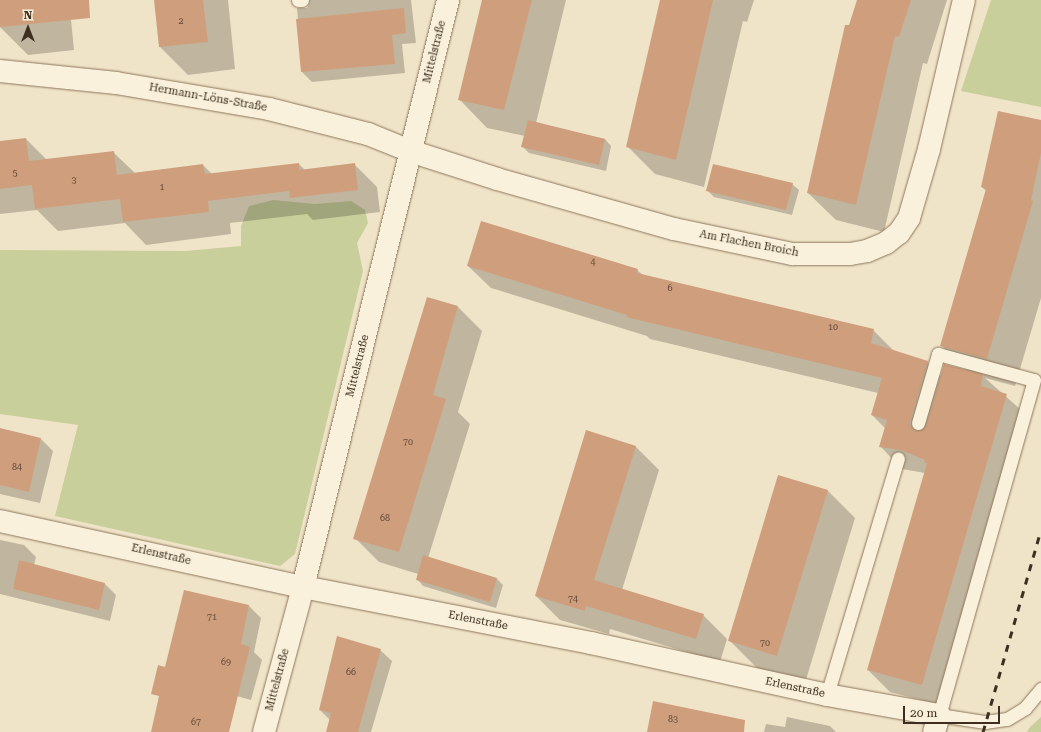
<!DOCTYPE html>
<html>
<head>
<meta charset="utf-8">
<style>
	body { margin:0 }
	#map { position:relative; width:1041px; height:732px; overflow:hidden; background:#f0e4c8; font-family:"Roboto Serif",serif }
	div>[style] { position:absolute }
	[style*='--x'] { left:calc(var(--x)*1px); top:calc(var(--y)*1px); width:calc(var(--w)*1px); rotate:calc(var(--a)*1deg) }
	.green>* { inset:0; background:#c9cf9b }
	.shadow>* { inset:0; background:#0003 }
	.building>* { inset:0; background:#cf9f7d }
	.roads { filter:drop-shadow(0 0 1px #8d765c) drop-shadow(0 0 1px #8d765c) }
	.service>* { height:13px; margin:-6.5px; padding:0 6.5px; transform-origin:6.5px; border-radius:6.5px; background:#faf1dc }
	.minor>* { height:22px; margin:-11px; padding:0 11px; transform-origin:11px; border-radius:11px; background:#faf1dc }
	.rail>* { height:3px; margin-top:-1.5px; transform-origin:0; background:repeating-linear-gradient(90deg,#3d2e20 0 7px,transparent 0 14px) }
	span { translate:-50% -50%; white-space:nowrap; text-align:center; line-height:1.15; -webkit-text-stroke:3px #f7eed8; paint-order:stroke }
	.number-label { font-size:9px; color:#624a37 }
	.number-label span { -webkit-text-stroke-width:0 }
	.street-label { font-size:11px; color:#3d2e20 }
	.north { position:absolute; left:8px; top:8px; width:40px; height:40px; -webkit-text-stroke:3px #f7eed8; paint-order:stroke; rotate:0deg; font-size:11px; font-weight:700; line-height:16px; text-align:center; color:#3d2e20 }
	.north::after { content:''; display:block; margin:auto; width:14px; height:18px; background:#3d2e20; clip-path:polygon(50% 0,100% 100%,50% 72%,0 100%) }
	.scale { position:absolute; left:903px; top:706px; width:97px; height:18px; box-sizing:border-box; border:2px solid #3d2e20; border-top:0; padding-left:5px; font-size:12px; line-height:14px; white-space:nowrap; color:#3d2e20; -webkit-text-stroke:3px #f7eed8; paint-order:stroke }
</style>
</head>
<body>
<div id="map">
	<div class="green">
		<i style="clip-path:polygon(991px 0,1041px 0,1041px 107px,961px 91px)"></i>
		<i style="clip-path:polygon(273px 200px,315px 204px,351px 201px,365px 210px,368px 223px,357px 243px,363px 271px,295px 554px,280px 566px,55px 516px,78px 425px,0 414px,0 250px,185px 251px,241px 246px,241px 226px,249px 206px)"></i>
		<i style="clip-path:polygon(1041px 717px,1041px 732px,1027px 732px,1030px 727px)"></i>
	</div>
	<div class="shadow">
		<i style="clip-path:polygon(0 0,69px 0,74px 50px,28px 55px,0 27px)"></i>
		<i style="clip-path:polygon(155px 0,228px 0,235px 69px,188px 75px,160px 47px)"></i>
		<i style="clip-path:polygon(303px 0,411px 0,416px 43px,402px 44px,405px 73px,312px 82px,302px 72px,297px 8px,307px 8px,310px 2px)"></i>
		<i style="clip-path:polygon(483px 0,566px 0,536px 123px,605px 139px,611px 146px,606px 171px,529px 153px,523px 147px,525px 136px,487px 128px,460px 100px)"></i>
		<i style="clip-path:polygon(661px 0,754px 0,747px 22px,743px 21px,704px 187px,655px 174px,627px 146px)"></i>
		<i style="clip-path:polygon(858px 0,947px 0,927px 64px,923px 63px,884px 232px,836px 220px,808px 193px)"></i>
		<i style="clip-path:polygon(1041px 121px,1041px 298px,1015px 386px,985px 378px,1029px 417px,944px 706px,890px 692px,868px 670px,925px 473px,902px 469px,880px 446px,885px 428px,872px 415px,878px 393px,650px 339px,647px 336px,491px 288px,468px 266px,637px 270px,643px 275px,873px 330px,895px 352px,927px 362px,941px 376px,967px 371px,942px 346px,986px 191px,982px 187px)"></i>
		<i style="clip-path:polygon(26px 139px,47px 160px,113px 152px,135px 173px,203px 165px,212px 174px,299px 164px,306px 171px,354px 164px,377px 187px,380px 212px,313px 220px,307px 214px,230px 223px,231px 234px,146px 245px,125px 223px,58px 231px,37px 210px,0 214px,0 142px)"></i>
		<i style="clip-path:polygon(792px 184px,799px 190px,792px 215px,714px 197px,707px 190px)"></i>
		<i style="clip-path:polygon(428px 298px,458px 307px,482px 331px,458px 412px,470px 424px,428px 558px,497px 579px,503px 585px,496px 608px,423px 586px,417px 579px,418px 574px,379px 562px,355px 538px)"></i>
		<i style="clip-path:polygon(0 430px,41px 439px,53px 451px,40px 503px,0 494px)"></i>
		<i style="clip-path:polygon(635px 446px,659px 470px,622px 590px,703px 615px,727px 639px,720px 662px,610px 629px,609px 634px,560px 620px,536px 596px)"></i>
		<i style="clip-path:polygon(827px 490px,855px 518px,805px 683px,757px 668px,729px 640px)"></i>
		<i style="clip-path:polygon(0 540px,24px 545px,36px 557px,34px 565px,105px 584px,116px 595px,110px 621px,0 594px)"></i>
		<i style="clip-path:polygon(249px 606px,261px 618px,254px 652px,262px 660px,251px 700px,178px 680px)"></i>
		<i style="clip-path:polygon(338px 638px,380px 650px,392px 661px,371px 732px,327px 732px,330px 720px,320px 710px)"></i>
		<i style="clip-path:polygon(787px 717px,830px 726px,836px 732px,764px 732px,766px 724px,785px 727px)"></i>
	</div>
	<div class="building">
		<i style="clip-path:polygon(0 0,89px 0,90px 18px,0 27px)"></i>
		<i style="clip-path:polygon(154px 0,203px 0,208px 42px,159px 47px)"></i>
		<i style="clip-path:polygon(482px 0,532px 0,504px 110px,458px 100px)"></i>
		<i style="clip-path:polygon(660px 0,713px 0,676px 160px,626px 147px)"></i>
		<i style="clip-path:polygon(857px 0,911px 0,899px 37px,895px 36px,856px 205px,807px 193px,845px 25px,849px 25px)"></i>
		<i style="clip-path:polygon(404px 8px,406px 33px,392px 35px,395px 64px,301px 72px,296px 19px)"></i>
		<i style="clip-path:polygon(998px 111px,1041px 120px,1041px 153px,1031px 200px,1033px 201px,987px 359px,940px 346px,986px 189px,981px 187px)"></i>
		<i style="clip-path:polygon(528px 120px,605px 139px,599px 165px,521px 147px)"></i>
		<i style="clip-path:polygon(26px 138px,29px 161px,114px 151px,117px 175px,203px 164px,205px 174px,299px 163px,299px 170px,355px 163px,358px 190px,290px 198px,289px 191px,208px 201px,209px 212px,123px 222px,120px 199px,35px 209px,32px 185px,0 189px,0 141px)"></i>
		<i style="clip-path:polygon(713px 164px,793px 183px,786px 210px,706px 191px)"></i>
		<i style="clip-path:polygon(481px 221px,638px 269px,637px 273px,874px 329px,871px 343px,928px 361px,910px 421px,910px 425px,915px 431px,920px 431px,926px 426px,944px 364px,983px 374px,981px 386px,1007px 394px,922px 685px,867px 670px,927px 463px,924px 463px,925px 460px,901px 450px,879px 447px,887px 420px,871px 415px,882px 378px,626px 317px,627px 315px,467px 266px)"></i>
		<i style="clip-path:polygon(427px 297px,458px 306px,433px 395px,446px 399px,399px 552px,353px 539px)"></i>
		<i style="clip-path:polygon(0 428px,41px 438px,29px 492px,0 485px)"></i>
		<i style="clip-path:polygon(586px 430px,636px 446px,594px 580px,704px 614px,696px 639px,586px 606px,585px 611px,535px 596px)"></i>
		<i style="clip-path:polygon(778px 475px,828px 490px,777px 656px,728px 641px)"></i>
		<i style="clip-path:polygon(423px 555px,497px 578px,490px 602px,416px 580px)"></i>
		<i style="clip-path:polygon(19px 560px,105px 583px,99px 610px,13px 589px)"></i>
		<i style="clip-path:polygon(184px 590px,249px 605px,241px 644px,250px 647px,229px 732px,151px 732px,159px 696px,151px 694px,158px 665px,165px 667px)"></i>
		<i style="clip-path:polygon(337px 636px,381px 649px,358px 732px,326px 732px,331px 713px,319px 710px)"></i>
		<i style="clip-path:polygon(653px 701px,745px 720px,744px 732px,647px 732px)"></i>
	</div>
	<div class="roads">
		<div class="service">
			<i style="--x:298;--y:0;--w:4;--a:0"></i>
			<i style="--x:918;--y:423;--w:72;--a:-73.8"></i>
			<i style="--x:938;--y:354;--w:99;--a:15.2"></i>
			<i style="--x:1034;--y:380;--w:348;--a:105.8"></i>
			<i style="--x:939;--y:715;--w:47;--a:8.7"></i>
			<i style="--x:985;--y:722;--w:22;--a:-8"></i>
			<i style="--x:1007;--y:719;--w:21;--a:-31"></i>
			<i style="--x:1025;--y:708;--w:25;--a:-50"></i>
			<i style="--x:827;--y:695;--w:247;--a:-73.3"></i>
		</div>
		<div class="minor">
			<i style="--x:0;--y:71;--w:117;--a:5.9"></i>
			<i style="--x:116;--y:83;--w:155;--a:9.6"></i>
			<i style="--x:269;--y:109;--w:102;--a:14.2"></i>
			<i style="--x:368;--y:134;--w:45;--a:22"></i>
			<i style="--x:410;--y:151;--w:91;--a:17.8"></i>
			<i style="--x:497;--y:179;--w:184;--a:15.8"></i>
			<i style="--x:674;--y:229;--w:122;--a:11.9"></i>
			<i style="--x:793;--y:254;--w:57;--a:0"></i>
			<i style="--x:850;--y:254;--w:17;--a:-10"></i>
			<i style="--x:867;--y:251;--w:21;--a:-23"></i>
			<i style="--x:886;--y:243;--w:16;--a:-38"></i>
			<i style="--x:899;--y:233;--w:18;--a:-56"></i>
			<i style="--x:909;--y:218;--w:72;--a:-73.8"></i>
			<i style="--x:929;--y:149;--w:153;--a:-76.8"></i>
			<i style="--x:0;--y:521;--w:310;--a:12.3"></i>
			<i style="--x:303;--y:587;--w:293;--a:11"></i>
			<i style="--x:591;--y:643;--w:242;--a:12.4"></i>
			<i style="--x:827;--y:695;--w:114;--a:10.1"></i>
			<i style="--x:939;--y:715;--w:18;--a:106"></i>
			<i style="--x:264;--y:732;--w:150;--a:-74.9"></i>
			<i style="--x:303;--y:587;--w:605;--a:-76.12"></i>
		</div>
	</div>
	<div class="rail">
		<i style="--x:983;--y:732;--w:210;--a:-74"></i>
	</div>
	<div class="number-label">
		<span style="left:181px;top:21px">2</span>
		<span style="left:15px;top:173px">5</span>
		<span style="left:74px;top:180px">3</span>
		<span style="left:162px;top:187px">1</span>
		<span style="left:593px;top:262px">4</span>
		<span style="left:670px;top:288px">6</span>
		<span style="left:833px;top:327px">10</span>
		<span style="left:408px;top:442px">70</span>
		<span style="left:17px;top:467px">84</span>
		<span style="left:385px;top:518px">68</span>
		<span style="left:573px;top:599px">74</span>
		<span style="left:212px;top:617px">71</span>
		<span style="left:765px;top:643px">70</span>
		<span style="left:226px;top:662px">69</span>
		<span style="left:351px;top:672px">66</span>
		<span style="left:673px;top:719px">83</span>
		<span style="left:196px;top:722px">67</span>
	</div>
	<div class="street-label">
		<span style="left:435px;top:52px;rotate:-76deg">Mittelstraße</span>
		<span style="left:208px;top:98px;rotate:10deg">Hermann-Löns-Straße</span>
		<span style="left:749px;top:244px;rotate:11deg">Am Flachen Broich</span>
		<span style="left:358px;top:366px;rotate:-76deg">Mittelstraße</span>
		<span style="left:161px;top:555px;rotate:13deg">Erlenstraße</span>
		<span style="left:478px;top:621px;rotate:11deg">Erlenstraße</span>
		<span style="left:278px;top:680px;rotate:-75deg">Mittelstraße</span>
		<span style="left:795px;top:688px;rotate:12deg">Erlenstraße</span>
	</div>
	<div class="north">N</div>
	<div class="scale">20 m</div>
</div>
</body>
</html>
